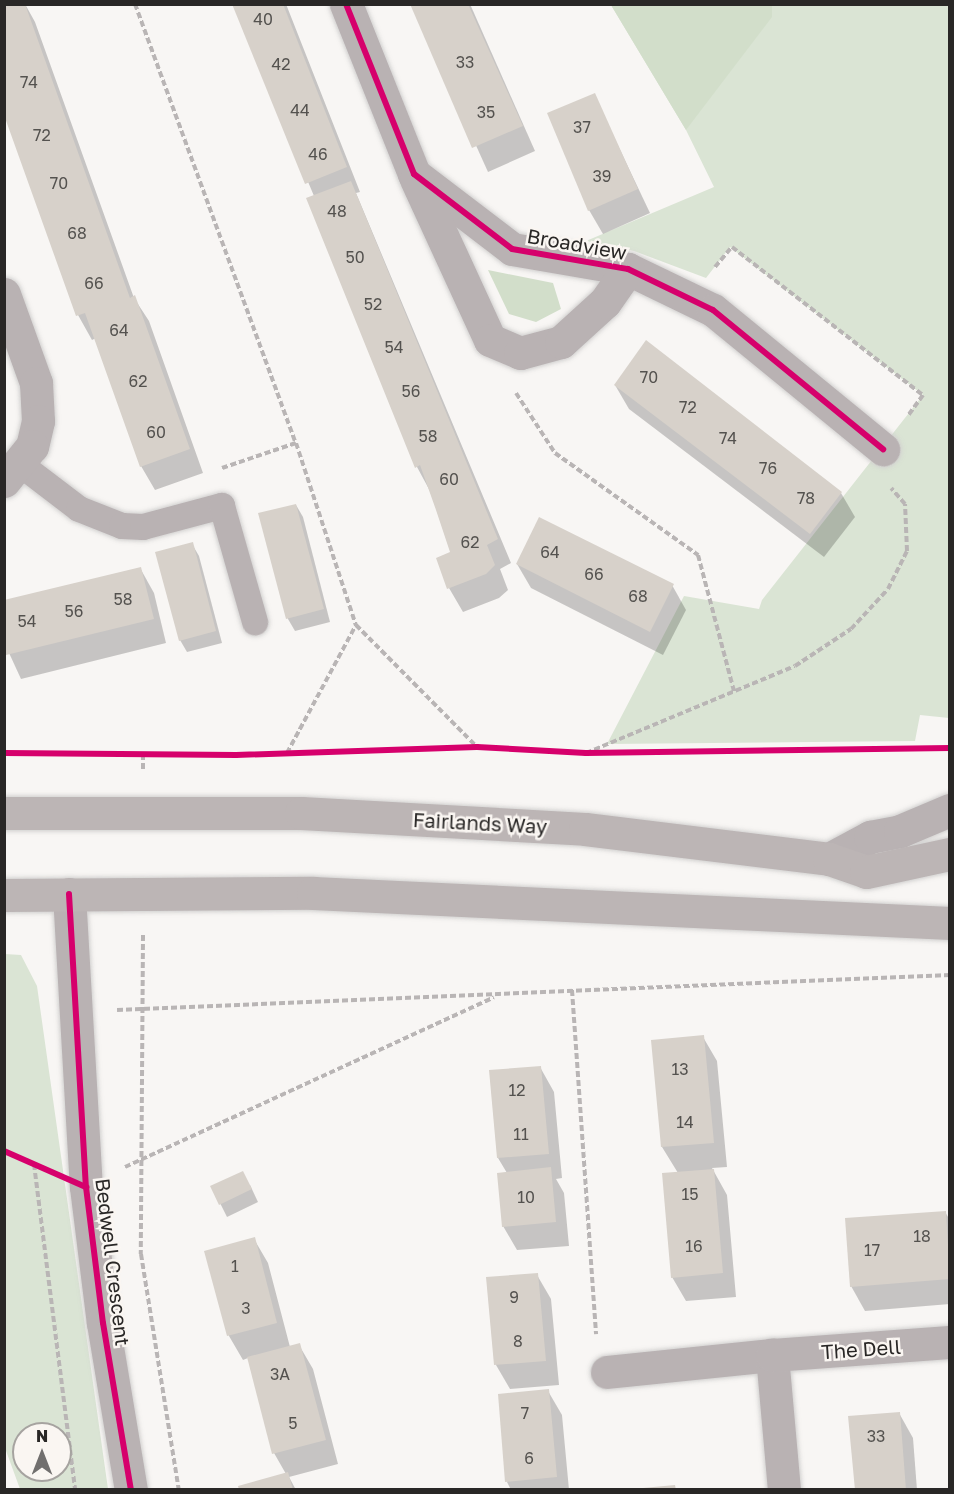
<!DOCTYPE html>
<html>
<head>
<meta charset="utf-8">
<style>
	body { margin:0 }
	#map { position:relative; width:954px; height:1494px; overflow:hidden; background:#f8f6f4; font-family:"Golos Text",sans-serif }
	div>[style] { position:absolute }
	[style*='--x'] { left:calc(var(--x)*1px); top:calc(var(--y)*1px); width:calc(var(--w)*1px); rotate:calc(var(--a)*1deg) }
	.green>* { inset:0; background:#dae4d4 }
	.forest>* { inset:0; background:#d2deca }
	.shadow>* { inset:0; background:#0003 }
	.building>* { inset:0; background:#d7d1ca }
	.path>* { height:4px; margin-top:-2px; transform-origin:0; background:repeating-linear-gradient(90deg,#b9b5b5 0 6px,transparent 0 9px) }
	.roads { filter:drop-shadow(0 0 2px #d2d1d0) drop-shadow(0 0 2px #d2d1d0) }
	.service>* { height:26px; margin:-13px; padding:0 13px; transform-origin:13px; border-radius:13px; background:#b9b2b3 }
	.minor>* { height:33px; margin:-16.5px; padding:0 16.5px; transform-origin:16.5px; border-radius:16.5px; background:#b9b2b3 }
	.tertiary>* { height:33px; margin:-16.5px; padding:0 16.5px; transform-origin:16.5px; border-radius:16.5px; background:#b9b2b3 }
	.primary>* { height:33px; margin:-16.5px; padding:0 16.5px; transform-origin:16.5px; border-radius:16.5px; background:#bcb5b5 }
	.cycleway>* { height:6px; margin:-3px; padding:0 3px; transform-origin:3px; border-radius:3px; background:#d6006c }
	span { translate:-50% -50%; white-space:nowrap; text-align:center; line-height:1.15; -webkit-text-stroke:5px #faf6f2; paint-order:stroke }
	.number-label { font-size:16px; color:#54524f }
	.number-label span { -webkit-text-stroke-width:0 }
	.street-label { font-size:20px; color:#292726 }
	.frame { position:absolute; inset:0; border:6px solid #292726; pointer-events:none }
	.north { position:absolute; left:12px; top:1422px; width:60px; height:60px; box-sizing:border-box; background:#faf6f2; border:2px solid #a6a3a0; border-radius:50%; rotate:0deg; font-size:16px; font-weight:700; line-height:24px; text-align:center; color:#292726 }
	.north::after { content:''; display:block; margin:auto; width:21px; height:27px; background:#716f6e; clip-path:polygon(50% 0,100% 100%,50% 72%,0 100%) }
</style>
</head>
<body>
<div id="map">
	<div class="green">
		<i style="clip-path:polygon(611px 5px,949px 5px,949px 718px,920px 715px,915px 741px,607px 744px,684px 596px,759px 609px,762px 600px,923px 395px,730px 247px,706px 278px,634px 251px,586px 241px,714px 187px,686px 130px)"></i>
		<i style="clip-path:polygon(evenodd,5px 954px,21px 955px,37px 986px,108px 1489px,20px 1489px,5px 1448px,5px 954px,24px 1434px,60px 1434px,60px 1470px,24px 1470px,24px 1434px)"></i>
	</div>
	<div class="forest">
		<i style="clip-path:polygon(611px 5px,772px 5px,772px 17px,686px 130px)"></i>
		<i style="clip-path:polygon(488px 270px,553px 283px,561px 309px,536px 322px,509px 314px)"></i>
	</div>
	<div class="shadow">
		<i style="clip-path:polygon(4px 4px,25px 4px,35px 22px,134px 298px,149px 321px,203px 473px,155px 490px,141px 466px,96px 338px,92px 340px,78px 315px,4px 110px)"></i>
		<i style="clip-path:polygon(233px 4px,286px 4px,360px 192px,356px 193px,511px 563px,500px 569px,508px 590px,499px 598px,463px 612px,449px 588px,452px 553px,430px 491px,417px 467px,308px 199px,314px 196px)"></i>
		<i style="clip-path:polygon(412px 4px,470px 4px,535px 151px,488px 172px)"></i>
		<i style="clip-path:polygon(594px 95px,650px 213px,603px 234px,589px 210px)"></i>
		<i style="clip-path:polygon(615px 385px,841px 493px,855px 517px,824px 557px,629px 409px)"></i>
		<i style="clip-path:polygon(296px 505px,303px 517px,330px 622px,295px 631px,288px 619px,260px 515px)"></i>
		<i style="clip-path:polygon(192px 544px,199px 556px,222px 643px,187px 652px,180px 640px)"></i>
		<i style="clip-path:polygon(517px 564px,672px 585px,686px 610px,663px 655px,531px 588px)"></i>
		<i style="clip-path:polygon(140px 568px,154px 593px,166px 643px,21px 679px,4px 642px,4px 601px)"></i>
		<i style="clip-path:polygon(703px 1037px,717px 1061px,727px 1167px,712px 1168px,727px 1195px,736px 1297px,686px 1301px,672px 1277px,678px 1173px,662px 1147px,653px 1041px)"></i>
		<i style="clip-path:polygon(540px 1067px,554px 1092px,562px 1178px,556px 1179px,564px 1193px,569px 1246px,517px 1250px,503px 1226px,507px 1173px,498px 1158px)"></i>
		<i style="clip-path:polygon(250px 1185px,258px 1202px,227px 1217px,212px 1187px)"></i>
		<i style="clip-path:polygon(945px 1212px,950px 1220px,950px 1304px,865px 1311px,851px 1286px)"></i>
		<i style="clip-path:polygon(254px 1239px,268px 1263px,290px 1347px,299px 1345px,313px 1369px,338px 1464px,289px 1477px,296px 1490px,240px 1490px,286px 1474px,274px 1453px,248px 1358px,243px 1360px,229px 1336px,206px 1252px)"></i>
		<i style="clip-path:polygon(537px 1275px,551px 1299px,559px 1385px,510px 1389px,496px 1365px,488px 1278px)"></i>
		<i style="clip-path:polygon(548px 1391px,562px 1415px,569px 1490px,511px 1490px,507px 1482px)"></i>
		<i style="clip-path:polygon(899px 1413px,913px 1438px,917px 1490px,856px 1490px)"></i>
	</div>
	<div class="building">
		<i style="clip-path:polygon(4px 4px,25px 4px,130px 298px,135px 295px,190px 449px,140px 467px,85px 313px,76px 316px,4px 115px)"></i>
		<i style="clip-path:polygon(232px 4px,283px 4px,347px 167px,305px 184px)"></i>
		<i style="clip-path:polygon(410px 4px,468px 4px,523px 126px,472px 148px)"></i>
		<i style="clip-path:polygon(595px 93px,638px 189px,588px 211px,547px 113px)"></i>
		<i style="clip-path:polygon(351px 181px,498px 539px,487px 545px,495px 565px,486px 574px,447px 589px,436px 558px,450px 552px,436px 510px,420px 465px,415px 468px,306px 198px)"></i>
		<i style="clip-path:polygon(646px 340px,842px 492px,810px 534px,614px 385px)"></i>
		<i style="clip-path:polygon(296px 504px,324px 609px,286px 619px,258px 513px)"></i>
		<i style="clip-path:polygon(539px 517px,674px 584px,650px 632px,516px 564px)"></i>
		<i style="clip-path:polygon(193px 542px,216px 631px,179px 641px,155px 552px)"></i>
		<i style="clip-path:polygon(141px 567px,154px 619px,6px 655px,4px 600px)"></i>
		<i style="clip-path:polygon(704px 1035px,714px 1143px,661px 1147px,651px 1040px)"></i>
		<i style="clip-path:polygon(541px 1066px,549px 1154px,497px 1158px,489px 1070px)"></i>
		<i style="clip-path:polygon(551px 1167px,556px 1222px,502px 1227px,497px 1173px)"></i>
		<i style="clip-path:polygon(714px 1169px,723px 1273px,671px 1278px,662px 1173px)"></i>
		<i style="clip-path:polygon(243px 1171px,252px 1189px,219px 1205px,210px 1186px)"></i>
		<i style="clip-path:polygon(946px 1211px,950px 1279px,850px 1287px,845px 1218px)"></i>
		<i style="clip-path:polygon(255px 1237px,277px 1323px,227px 1336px,204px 1251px)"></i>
		<i style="clip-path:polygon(538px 1273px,546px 1361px,494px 1365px,486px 1277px)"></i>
		<i style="clip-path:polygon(300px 1343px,326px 1440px,272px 1454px,247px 1357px)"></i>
		<i style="clip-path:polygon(549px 1389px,557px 1477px,505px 1482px,498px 1394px)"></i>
		<i style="clip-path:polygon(900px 1412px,906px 1490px,855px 1490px,848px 1416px)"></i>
		<i style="clip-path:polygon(288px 1472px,293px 1490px,239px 1490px,238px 1486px)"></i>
		<i style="clip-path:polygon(675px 1485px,676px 1490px,643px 1490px,643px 1488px)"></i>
	</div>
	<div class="path">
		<i style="--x:135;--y:4;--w:468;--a:69.9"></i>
		<i style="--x:296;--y:443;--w:192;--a:71.8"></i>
		<i style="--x:356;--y:625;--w:172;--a:45.2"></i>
		<i style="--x:715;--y:267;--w:26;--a:-50"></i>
		<i style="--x:732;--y:247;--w:242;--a:37.8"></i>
		<i style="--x:923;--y:395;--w:26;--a:126"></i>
		<i style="--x:516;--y:393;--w:72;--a:57"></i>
		<i style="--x:555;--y:453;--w:176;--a:35.5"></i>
		<i style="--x:698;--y:555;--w:141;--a:75.2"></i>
		<i style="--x:222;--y:468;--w:78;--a:-18.7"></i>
		<i style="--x:287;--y:753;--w:145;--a:-61.7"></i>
		<i style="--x:586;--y:753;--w:226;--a:-22.6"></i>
		<i style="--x:795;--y:666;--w:67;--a:-33.5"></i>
		<i style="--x:851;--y:629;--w:54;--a:-47.2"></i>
		<i style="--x:888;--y:589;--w:42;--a:-63.4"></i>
		<i style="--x:907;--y:551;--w:47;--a:-92.4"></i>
		<i style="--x:905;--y:504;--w:21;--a:-131"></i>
		<i style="--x:143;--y:754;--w:17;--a:90"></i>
		<i style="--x:143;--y:935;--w:319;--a:90.4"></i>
		<i style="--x:141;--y:1254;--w:239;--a:80.9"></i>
		<i style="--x:572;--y:990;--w:345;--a:86"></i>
		<i style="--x:117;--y:1010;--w:834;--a:-2.41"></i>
		<i style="--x:34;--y:1164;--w:329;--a:82.8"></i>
		<i style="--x:125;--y:1167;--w:406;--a:-24.7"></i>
	</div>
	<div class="roads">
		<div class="service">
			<i style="--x:20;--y:464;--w:74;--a:37.3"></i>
			<i style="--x:79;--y:509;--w:46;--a:21.6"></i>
			<i style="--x:122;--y:526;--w:21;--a:3"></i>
			<i style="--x:143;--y:527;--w:82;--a:-14.9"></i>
			<i style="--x:222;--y:506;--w:121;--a:74.1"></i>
		</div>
		<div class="minor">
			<i style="--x:346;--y:4;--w:183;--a:68.2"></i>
			<i style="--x:414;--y:174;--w:123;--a:37.4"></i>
			<i style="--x:512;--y:249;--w:118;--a:9.8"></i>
			<i style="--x:628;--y:269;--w:94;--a:25.8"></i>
			<i style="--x:713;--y:310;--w:220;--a:39.3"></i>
			<i style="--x:416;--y:179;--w:177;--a:65.3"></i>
			<i style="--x:490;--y:340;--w:33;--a:23"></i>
			<i style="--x:520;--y:353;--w:42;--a:-15"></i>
			<i style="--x:561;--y:342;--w:59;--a:-42.3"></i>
			<i style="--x:605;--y:302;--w:40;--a:-55.1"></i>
			<i style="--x:4;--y:294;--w:95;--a:70.2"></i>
			<i style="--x:36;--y:383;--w:38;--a:87"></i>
			<i style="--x:38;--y:421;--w:26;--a:103"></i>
			<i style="--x:32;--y:446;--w:45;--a:128.7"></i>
			<i style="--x:607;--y:1372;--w:166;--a:-5.9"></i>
			<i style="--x:784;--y:1490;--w:136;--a:-95.1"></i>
			<i style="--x:772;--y:1355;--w:178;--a:-4.2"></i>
		</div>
		<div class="tertiary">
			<i style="--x:829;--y:859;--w:47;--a:-28.2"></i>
			<i style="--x:870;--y:837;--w:31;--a:-11"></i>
			<i style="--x:900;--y:831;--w:54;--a:-22.8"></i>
			<i style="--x:69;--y:894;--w:293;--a:86.7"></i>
			<i style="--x:86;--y:1187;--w:137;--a:82.9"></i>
			<i style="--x:103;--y:1323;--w:169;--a:80.5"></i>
		</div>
		<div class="primary">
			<i style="--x:4;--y:813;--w:297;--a:0"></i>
			<i style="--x:301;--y:813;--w:284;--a:3.2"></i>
			<i style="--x:585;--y:829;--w:246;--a:7"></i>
			<i style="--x:829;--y:859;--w:39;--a:19"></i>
			<i style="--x:866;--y:872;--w:86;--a:-12.1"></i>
			<i style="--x:4;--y:895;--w:309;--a:-0.4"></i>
			<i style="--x:313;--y:893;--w:638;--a:2.7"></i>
		</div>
	</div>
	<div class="cycleway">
		<i style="--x:346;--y:4;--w:183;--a:68.2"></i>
		<i style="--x:414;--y:174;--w:123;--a:37.4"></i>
		<i style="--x:512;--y:249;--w:118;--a:9.8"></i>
		<i style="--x:628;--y:269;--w:94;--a:25.8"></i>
		<i style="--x:713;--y:310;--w:220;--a:39.3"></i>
		<i style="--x:4;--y:753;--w:232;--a:0.5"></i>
		<i style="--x:236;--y:755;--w:241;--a:-1.9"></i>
		<i style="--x:477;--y:747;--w:109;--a:3.2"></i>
		<i style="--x:586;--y:753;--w:364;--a:-0.8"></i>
		<i style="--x:69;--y:894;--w:293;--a:86.7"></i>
		<i style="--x:86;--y:1187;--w:137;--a:82.9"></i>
		<i style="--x:103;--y:1323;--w:169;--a:80.5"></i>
		<i style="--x:4;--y:1151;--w:90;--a:23.7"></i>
	</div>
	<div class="number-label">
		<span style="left:263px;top:19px">40</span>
		<span style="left:465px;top:62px">33</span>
		<span style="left:281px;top:64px">42</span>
		<span style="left:29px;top:82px">74</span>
		<span style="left:300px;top:110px">44</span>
		<span style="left:486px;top:112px">35</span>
		<span style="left:582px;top:127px">37</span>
		<span style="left:42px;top:135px">72</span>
		<span style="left:318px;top:154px">46</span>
		<span style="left:602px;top:176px">39</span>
		<span style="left:59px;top:183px">70</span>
		<span style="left:337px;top:211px">48</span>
		<span style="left:77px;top:233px">68</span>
		<span style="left:355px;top:257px">50</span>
		<span style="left:94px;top:283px">66</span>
		<span style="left:373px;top:304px">52</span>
		<span style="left:119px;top:330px">64</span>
		<span style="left:394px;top:347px">54</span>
		<span style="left:649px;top:377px">70</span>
		<span style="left:138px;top:381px">62</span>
		<span style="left:411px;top:391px">56</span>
		<span style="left:688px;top:407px">72</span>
		<span style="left:156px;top:432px">60</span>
		<span style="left:428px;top:436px">58</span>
		<span style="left:728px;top:438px">74</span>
		<span style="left:768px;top:468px">76</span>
		<span style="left:449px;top:479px">60</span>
		<span style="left:806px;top:498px">78</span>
		<span style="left:470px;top:542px">62</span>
		<span style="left:550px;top:552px">64</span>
		<span style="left:594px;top:574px">66</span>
		<span style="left:638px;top:596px">68</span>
		<span style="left:123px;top:599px">58</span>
		<span style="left:74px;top:611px">56</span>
		<span style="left:27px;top:621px">54</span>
		<span style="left:680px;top:1069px">13</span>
		<span style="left:517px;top:1090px">12</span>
		<span style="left:685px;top:1122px">14</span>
		<span style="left:521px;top:1134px">11</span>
		<span style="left:690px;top:1194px">15</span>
		<span style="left:526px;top:1197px">10</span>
		<span style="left:922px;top:1236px">18</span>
		<span style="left:694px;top:1246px">16</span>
		<span style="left:872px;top:1250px">17</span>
		<span style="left:235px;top:1266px">1</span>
		<span style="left:514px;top:1297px">9</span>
		<span style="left:246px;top:1308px">3</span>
		<span style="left:518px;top:1341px">8</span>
		<span style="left:280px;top:1374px">3A</span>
		<span style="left:525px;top:1413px">7</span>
		<span style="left:293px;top:1423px">5</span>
		<span style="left:876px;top:1436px">33</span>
		<span style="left:529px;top:1458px">6</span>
	</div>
	<div class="street-label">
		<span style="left:577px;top:244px;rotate:10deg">Broadview</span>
		<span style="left:480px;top:823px;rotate:3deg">Fairlands Way</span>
		<span style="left:113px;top:1262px;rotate:83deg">Bedwell Crescent</span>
		<span style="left:861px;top:1349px;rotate:-4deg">The Dell</span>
	</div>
	<div class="frame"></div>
	<div class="north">N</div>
</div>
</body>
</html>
